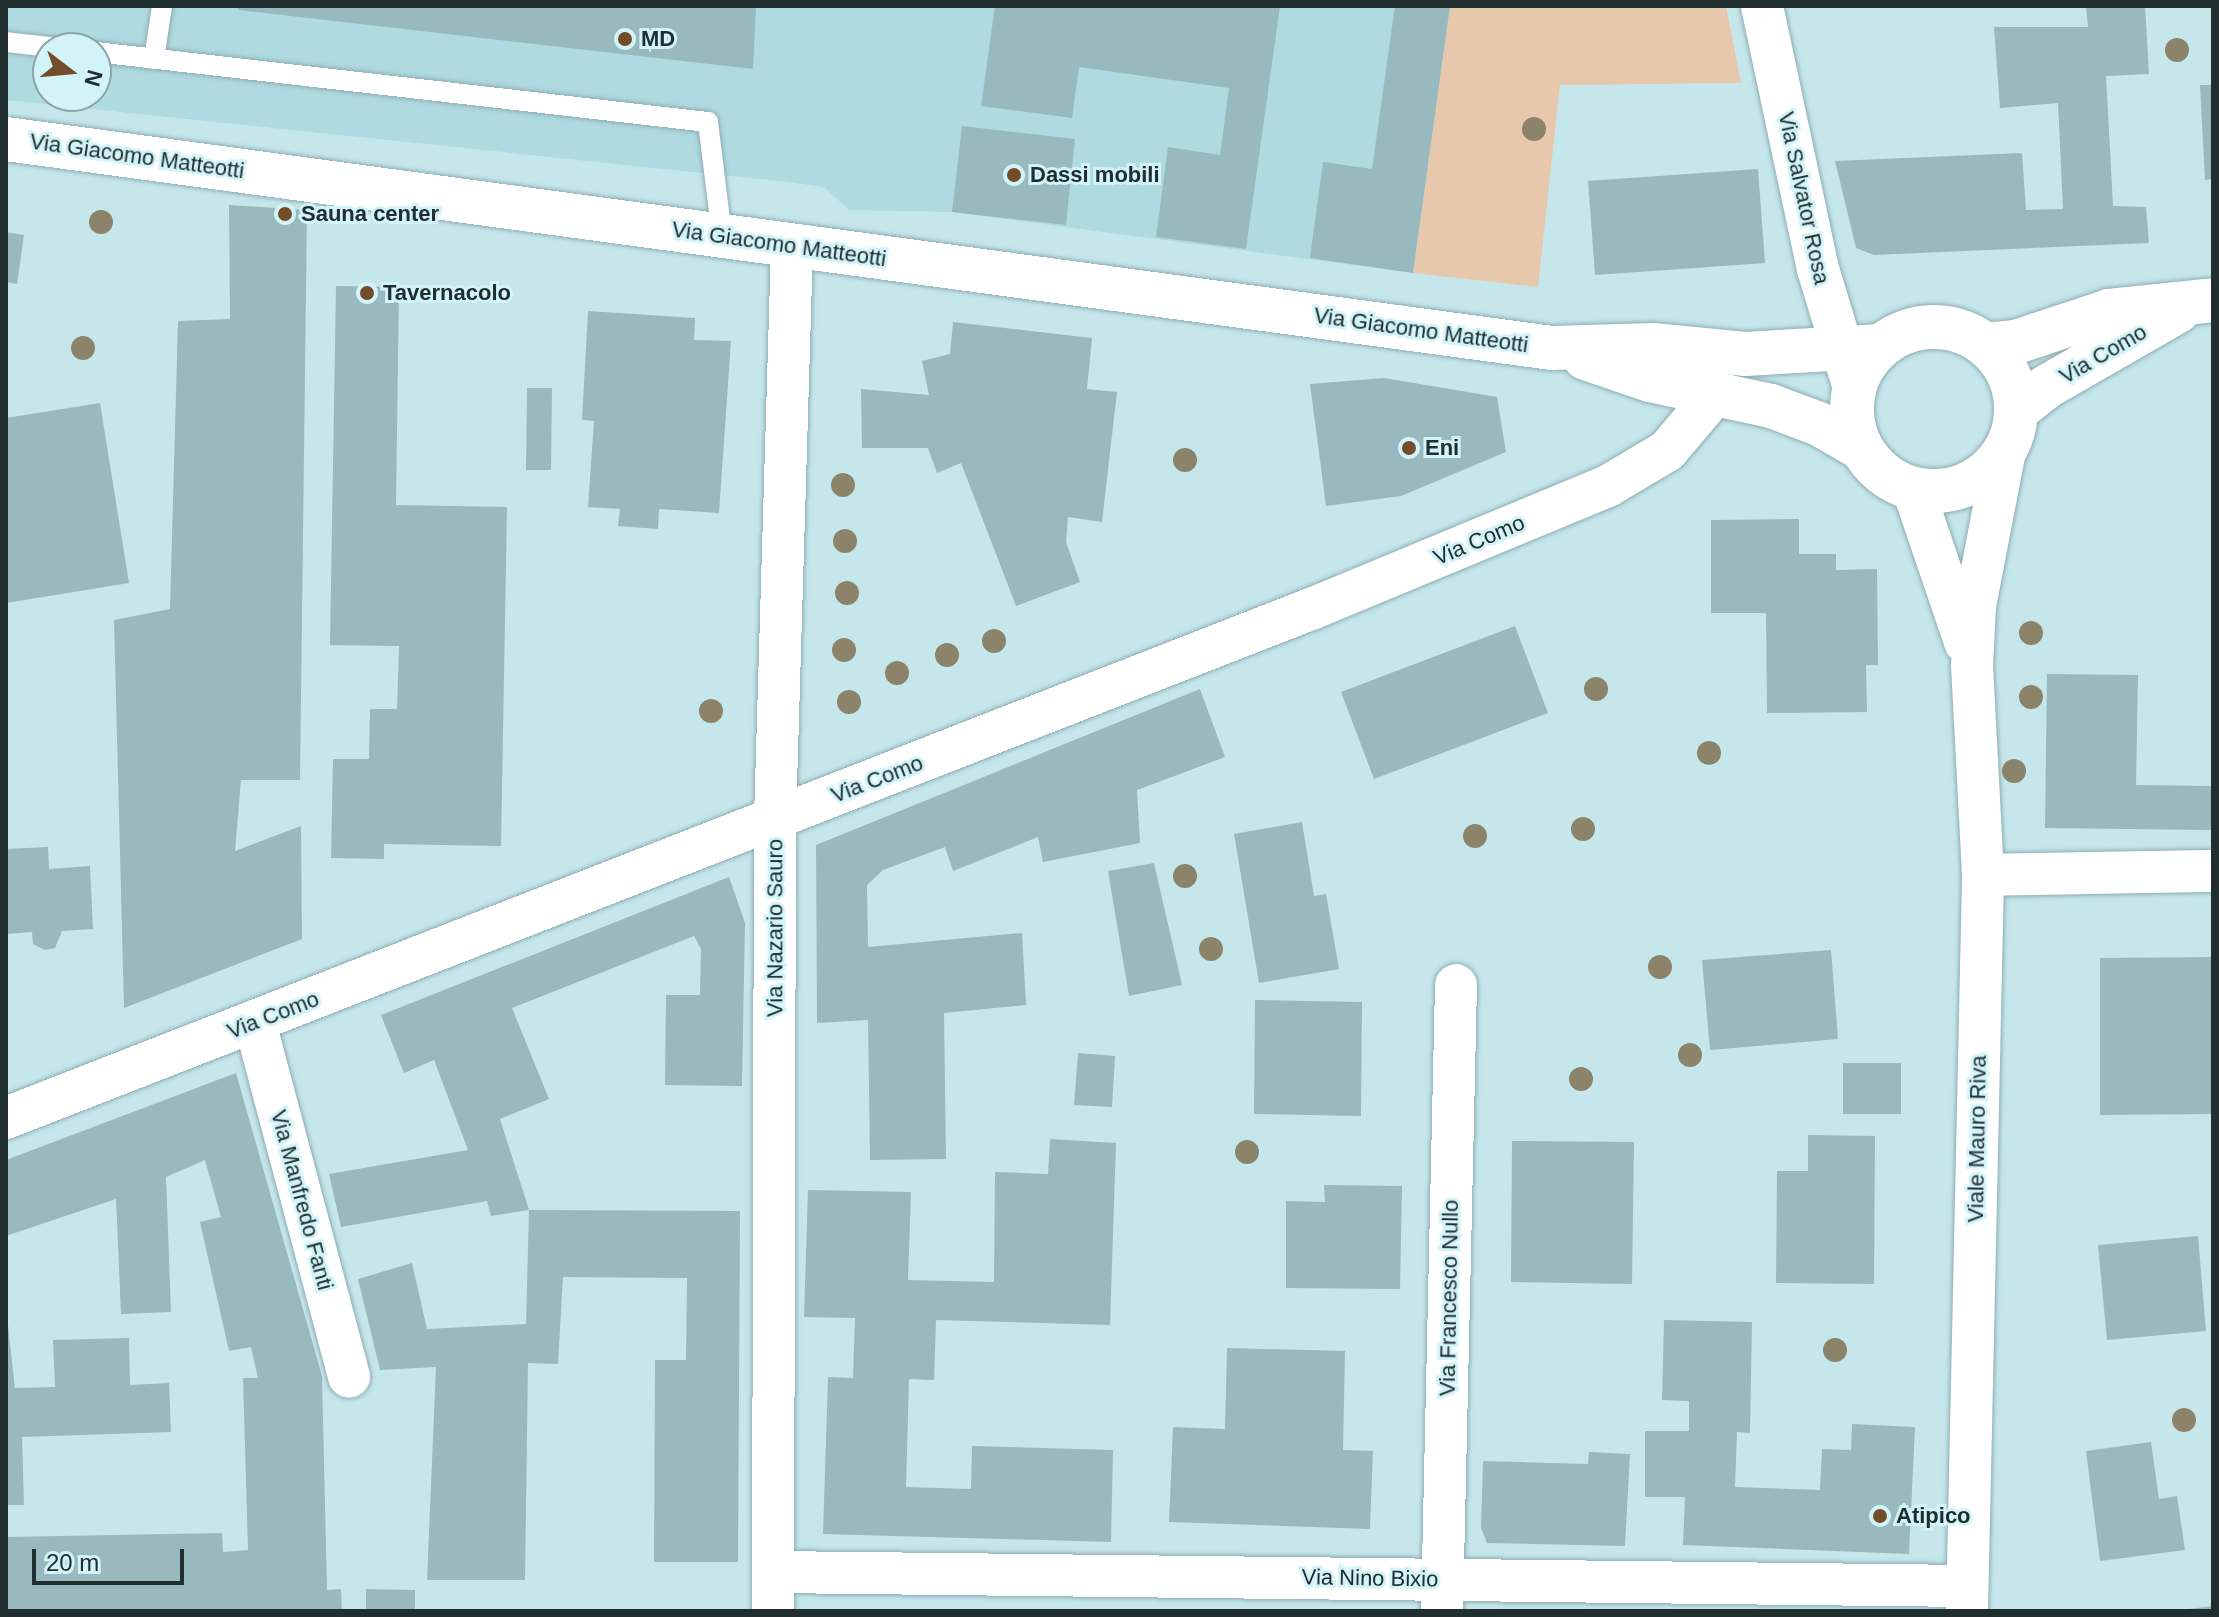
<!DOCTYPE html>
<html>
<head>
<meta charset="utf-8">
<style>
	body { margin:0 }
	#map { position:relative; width:2219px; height:1617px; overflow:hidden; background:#c5e7ec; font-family:Helvetica,sans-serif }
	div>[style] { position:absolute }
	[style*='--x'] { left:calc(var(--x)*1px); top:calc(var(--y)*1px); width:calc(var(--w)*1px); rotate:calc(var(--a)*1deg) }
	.built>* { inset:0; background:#afdae0 }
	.green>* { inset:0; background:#e8c8ad }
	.building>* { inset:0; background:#98b9bd }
	.roads { filter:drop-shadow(0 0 2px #8dadb2) drop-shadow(0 0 2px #8dadb2) }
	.lane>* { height:20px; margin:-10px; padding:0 10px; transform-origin:10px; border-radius:10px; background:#fff }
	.street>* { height:42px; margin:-21px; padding:0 21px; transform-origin:21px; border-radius:21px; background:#fff }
	.secondary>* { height:44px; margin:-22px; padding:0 22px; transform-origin:22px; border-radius:22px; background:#fff }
	.secondary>.ring { margin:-22px; padding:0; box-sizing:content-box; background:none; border:44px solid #fff; border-radius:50% }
	.trees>* { width:24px; height:24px; margin:-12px; border-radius:50%; background:#8b846a }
	.dots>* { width:22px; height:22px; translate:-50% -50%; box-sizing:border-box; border:4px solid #d2f4f9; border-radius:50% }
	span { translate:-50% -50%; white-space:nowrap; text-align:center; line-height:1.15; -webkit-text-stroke:6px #d2f4f9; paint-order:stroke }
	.poi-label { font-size:22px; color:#212e30; font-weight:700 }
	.left { translate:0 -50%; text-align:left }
	.street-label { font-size:22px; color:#212e30 }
	.frame { position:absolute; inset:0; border:8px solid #212e30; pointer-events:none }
	.north { position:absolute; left:32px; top:32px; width:80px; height:80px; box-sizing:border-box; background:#d2f4f9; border:2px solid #8ba5a9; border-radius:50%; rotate:106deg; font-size:22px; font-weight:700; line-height:32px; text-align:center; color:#212e30 }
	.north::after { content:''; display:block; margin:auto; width:28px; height:36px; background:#734d29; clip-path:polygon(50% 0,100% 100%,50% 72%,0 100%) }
	.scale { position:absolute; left:32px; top:1549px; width:152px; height:36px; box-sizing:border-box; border:4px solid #212e30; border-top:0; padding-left:10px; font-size:24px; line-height:28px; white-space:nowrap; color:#212e30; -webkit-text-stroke:6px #d2f4f9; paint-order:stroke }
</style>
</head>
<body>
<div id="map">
	<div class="built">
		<i style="clip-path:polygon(evenodd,6px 6px,1450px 6px,1413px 273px,952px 212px,849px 210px,824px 187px,788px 182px,6px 100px,6px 6px,48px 48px,96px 48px,96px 96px,48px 96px,48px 48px)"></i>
	</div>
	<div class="green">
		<i style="clip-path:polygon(1450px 6px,1726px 6px,1741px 83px,1560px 85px,1538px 287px,1413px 273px)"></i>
	</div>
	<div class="building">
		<i style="clip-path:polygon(238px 6px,756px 6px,753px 69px,238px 10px)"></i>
		<i style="clip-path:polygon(995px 6px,1280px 6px,1246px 249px,1156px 237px,1168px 147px,1220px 155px,1229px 88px,1079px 67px,1072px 118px,981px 106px)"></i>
		<i style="clip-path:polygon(1395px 6px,1450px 6px,1413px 273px,1310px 258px,1323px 162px,1372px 169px)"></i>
		<i style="clip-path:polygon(2086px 6px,2145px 6px,2149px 74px,2106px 76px,2113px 206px,2146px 207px,2149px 243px,1874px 255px,1856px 248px,1835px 161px,2022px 153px,2026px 210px,2063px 209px,2058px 103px,2000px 108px,1994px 27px,2088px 27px)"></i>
		<i style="clip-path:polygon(2200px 85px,2213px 85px,2213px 179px,2205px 180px)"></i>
		<i style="clip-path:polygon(962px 126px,1075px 139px,1066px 225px,952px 212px)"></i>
		<i style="clip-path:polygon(1758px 169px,1765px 263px,1595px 275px,1588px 181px)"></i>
		<i style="clip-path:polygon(229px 205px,307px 210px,300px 780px,241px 780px,235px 851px,301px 826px,302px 939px,124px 1008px,114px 620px,170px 609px,178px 321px,230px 319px)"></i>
		<i style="clip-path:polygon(6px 232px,24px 235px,17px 284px,6px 282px)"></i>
		<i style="clip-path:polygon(336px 286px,399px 287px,396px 505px,507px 507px,501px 846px,384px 844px,384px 859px,331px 858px,333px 759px,369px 759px,370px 709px,397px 709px,399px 646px,330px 645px)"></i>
		<i style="clip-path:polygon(588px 311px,695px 318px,694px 340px,731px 341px,719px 513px,659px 509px,658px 529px,618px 526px,620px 509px,588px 507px,594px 421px,582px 420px)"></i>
		<i style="clip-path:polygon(953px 322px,1092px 338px,1087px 389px,1117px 392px,1102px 522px,1068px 517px,1066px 542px,1080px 582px,1016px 606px,961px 463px,937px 473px,928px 448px,862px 448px,861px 389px,929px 395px,922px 361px,950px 354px)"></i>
		<i style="clip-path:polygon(1384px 378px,1497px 397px,1506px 452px,1401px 496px,1326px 506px,1310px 384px)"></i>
		<i style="clip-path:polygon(527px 388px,552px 388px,551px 470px,526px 470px)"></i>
		<i style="clip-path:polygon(100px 403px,129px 583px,6px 603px,6px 418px)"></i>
		<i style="clip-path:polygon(1799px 519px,1799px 554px,1836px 554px,1836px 570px,1877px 569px,1878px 665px,1866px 665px,1867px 712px,1767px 713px,1766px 613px,1711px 613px,1711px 520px)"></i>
		<i style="clip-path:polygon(1515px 626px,1548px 713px,1374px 779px,1341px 692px)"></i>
		<i style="clip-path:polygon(2047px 674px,2138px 675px,2136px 785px,2212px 786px,2211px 830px,2045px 828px)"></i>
		<i style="clip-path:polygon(1200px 689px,1225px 757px,1137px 790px,1140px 843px,1043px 862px,1038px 837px,953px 871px,945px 847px,883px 870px,867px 885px,868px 947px,1022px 933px,1026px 1005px,944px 1013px,946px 1159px,870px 1160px,868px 1020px,817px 1023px,816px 845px)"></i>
		<i style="clip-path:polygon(1302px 822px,1314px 896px,1326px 894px,1339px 969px,1259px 983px,1234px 834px)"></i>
		<i style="clip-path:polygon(48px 847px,49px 869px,90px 866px,93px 929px,62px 931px,55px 948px,45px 950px,33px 944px,32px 932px,6px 934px,6px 849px)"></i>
		<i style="clip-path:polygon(1154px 863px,1182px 985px,1129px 996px,1108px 871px)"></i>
		<i style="clip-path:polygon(729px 877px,745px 923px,742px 1086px,665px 1085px,666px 995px,700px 995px,701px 949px,694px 936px,512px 1008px,549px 1099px,500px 1119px,529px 1210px,491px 1216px,487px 1201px,341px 1227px,329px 1174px,468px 1150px,434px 1060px,404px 1073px,381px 1015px)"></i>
		<i style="clip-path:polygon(1831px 950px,1838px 1039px,1710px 1050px,1702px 960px)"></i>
		<i style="clip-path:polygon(2213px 957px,2213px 1114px,2100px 1115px,2100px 958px)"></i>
		<i style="clip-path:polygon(1255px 1000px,1362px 1002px,1361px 1116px,1254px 1114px)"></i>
		<i style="clip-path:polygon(1078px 1053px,1115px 1056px,1112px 1107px,1074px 1105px)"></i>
		<i style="clip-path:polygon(1843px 1063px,1901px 1063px,1901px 1114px,1843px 1114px)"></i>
		<i style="clip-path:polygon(236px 1073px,322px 1376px,327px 1590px,341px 1589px,342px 1611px,6px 1611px,6px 1537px,222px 1533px,223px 1552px,248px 1550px,243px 1378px,258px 1378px,251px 1347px,229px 1351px,200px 1222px,221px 1217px,205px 1160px,166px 1177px,171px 1312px,121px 1314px,116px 1199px,6px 1236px,6px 1160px)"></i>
		<i style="clip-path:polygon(1808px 1135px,1875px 1136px,1874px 1284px,1776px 1283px,1777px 1171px,1808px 1171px)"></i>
		<i style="clip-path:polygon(1050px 1139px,1116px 1143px,1110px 1325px,936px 1320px,934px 1380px,909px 1379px,906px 1487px,971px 1489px,972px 1446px,1113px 1450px,1111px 1542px,823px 1534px,828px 1377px,853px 1378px,855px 1318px,804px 1317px,808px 1190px,911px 1192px,908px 1280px,994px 1282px,995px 1172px,1048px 1174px)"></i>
		<i style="clip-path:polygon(1512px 1141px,1634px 1142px,1632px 1284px,1511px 1282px)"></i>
		<i style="clip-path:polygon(1324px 1185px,1402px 1186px,1400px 1289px,1286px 1288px,1286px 1201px,1325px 1202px)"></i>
		<i style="clip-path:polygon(529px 1210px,740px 1211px,738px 1562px,654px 1562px,655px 1360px,686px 1360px,687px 1278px,563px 1277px,558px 1364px,528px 1363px,525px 1580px,427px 1580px,436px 1367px,380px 1370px,358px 1279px,412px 1263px,427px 1329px,526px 1324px)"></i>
		<i style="clip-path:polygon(2198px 1236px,2206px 1331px,2107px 1340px,2098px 1245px)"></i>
		<i style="clip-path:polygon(6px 1307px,15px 1388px,55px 1387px,53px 1340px,129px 1338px,130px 1385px,169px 1383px,171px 1432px,22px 1437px,24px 1505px,6px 1505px)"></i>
		<i style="clip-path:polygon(1664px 1320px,1752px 1322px,1750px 1433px,1737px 1432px,1735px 1487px,1820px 1490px,1822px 1449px,1851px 1450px,1852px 1424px,1915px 1427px,1909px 1554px,1683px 1545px,1685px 1497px,1645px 1497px,1645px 1431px,1689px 1431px,1689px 1401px,1662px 1400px)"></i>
		<i style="clip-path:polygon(1227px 1348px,1345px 1351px,1343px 1450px,1373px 1451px,1370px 1529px,1169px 1522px,1173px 1427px,1225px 1429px)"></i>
		<i style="clip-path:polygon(2151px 1442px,2159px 1499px,2177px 1496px,2185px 1550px,2100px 1561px,2086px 1451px)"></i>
		<i style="clip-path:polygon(1589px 1452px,1630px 1454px,1625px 1546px,1487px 1543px,1481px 1528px,1483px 1461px,1588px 1464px)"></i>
		<i style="clip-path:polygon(366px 1589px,415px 1590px,415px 1611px,366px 1611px)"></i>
		<i style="clip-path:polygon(2213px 1606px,2213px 1611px,2189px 1611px,2189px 1609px)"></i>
	</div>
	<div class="roads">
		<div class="lane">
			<i style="--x:6;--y:42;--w:53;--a:6.5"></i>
			<i style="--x:96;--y:52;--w:616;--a:6.53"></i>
			<i style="--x:708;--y:122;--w:115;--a:83"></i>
			<i style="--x:154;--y:59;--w:54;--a:-81.4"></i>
		</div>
		<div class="street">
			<i style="--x:1762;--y:6;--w:269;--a:78"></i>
			<i style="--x:1818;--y:269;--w:124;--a:73.2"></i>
			<i style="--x:1913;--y:489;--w:162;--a:71.2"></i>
			<i style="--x:1983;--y:875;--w:230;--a:-1"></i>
			<i style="--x:255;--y:1023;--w:366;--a:75.1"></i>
			<i style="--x:6;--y:1118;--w:1401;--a:-21.31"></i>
			<i style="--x:1311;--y:609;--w:321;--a:-22.5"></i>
			<i style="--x:1608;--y:486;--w:69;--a:-30.7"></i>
			<i style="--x:1667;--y:451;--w:77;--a:-49.7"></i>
			<i style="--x:773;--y:1572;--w:1194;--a:0.67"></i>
			<i style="--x:773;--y:1611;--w:792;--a:-89.86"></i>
			<i style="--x:775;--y:819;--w:573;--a:-88.3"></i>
			<i style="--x:1442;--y:1611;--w:626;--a:-88.72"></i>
			<i style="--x:1967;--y:1611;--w:736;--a:-88.75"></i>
			<i style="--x:1983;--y:875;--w:209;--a:-93"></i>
			<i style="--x:1972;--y:666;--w:60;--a:-87.1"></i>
			<i style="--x:1975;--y:606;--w:159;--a:-79.1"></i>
		</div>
		<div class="secondary">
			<i style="--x:6;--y:139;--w:1560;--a:7.7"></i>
			<i style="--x:1552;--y:348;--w:101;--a:-1.7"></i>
			<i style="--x:1653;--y:345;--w:92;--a:5.6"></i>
			<i style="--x:1745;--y:354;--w:136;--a:-3.4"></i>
			<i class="ring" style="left:1852px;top:327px;width:120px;height:120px"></i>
			<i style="--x:1986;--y:345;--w:30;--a:-6"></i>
			<i style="--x:2016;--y:342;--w:98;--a:-18.4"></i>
			<i style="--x:2109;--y:311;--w:105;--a:-6"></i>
			<i style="--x:1585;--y:358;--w:69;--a:18.7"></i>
			<i style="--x:1650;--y:380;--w:124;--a:12.1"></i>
			<i style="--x:1771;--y:406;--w:51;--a:20.6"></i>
			<i style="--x:1819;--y:424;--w:48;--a:29.7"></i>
			<i style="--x:2017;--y:410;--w:37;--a:-38"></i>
			<i style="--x:2046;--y:387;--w:152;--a:-29.9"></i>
		</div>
	</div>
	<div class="trees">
		<i style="left:2177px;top:50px"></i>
		<i style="left:1534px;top:129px"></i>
		<i style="left:101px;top:222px"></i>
		<i style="left:83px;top:348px"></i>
		<i style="left:1185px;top:460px"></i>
		<i style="left:843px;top:485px"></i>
		<i style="left:845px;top:541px"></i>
		<i style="left:847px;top:593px"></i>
		<i style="left:2031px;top:633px"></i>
		<i style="left:994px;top:641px"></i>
		<i style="left:844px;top:650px"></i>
		<i style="left:947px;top:655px"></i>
		<i style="left:897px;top:673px"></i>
		<i style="left:1596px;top:689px"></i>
		<i style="left:2031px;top:697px"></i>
		<i style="left:849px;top:702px"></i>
		<i style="left:711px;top:711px"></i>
		<i style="left:1709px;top:753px"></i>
		<i style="left:2014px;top:771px"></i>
		<i style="left:1583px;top:829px"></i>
		<i style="left:1475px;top:836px"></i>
		<i style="left:1185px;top:876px"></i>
		<i style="left:1211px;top:949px"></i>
		<i style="left:1660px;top:967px"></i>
		<i style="left:1690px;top:1055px"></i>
		<i style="left:1581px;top:1079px"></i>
		<i style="left:1247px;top:1152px"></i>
		<i style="left:1835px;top:1350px"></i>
		<i style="left:2184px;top:1420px"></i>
	</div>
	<div class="dots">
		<i style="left:625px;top:39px;background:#734d29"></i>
		<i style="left:1014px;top:175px;background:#734d29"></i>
		<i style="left:285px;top:214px;background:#734d29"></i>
		<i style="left:367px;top:293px;background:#734d29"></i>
		<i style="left:1409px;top:448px;background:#734d29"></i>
		<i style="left:1880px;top:1516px;background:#734d29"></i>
	</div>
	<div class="poi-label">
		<span class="left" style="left:641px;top:39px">MD</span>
		<span class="left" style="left:1030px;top:175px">Dassi mobili</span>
		<span class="left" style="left:301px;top:214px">Sauna center</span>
		<span class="left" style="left:383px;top:293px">Tavernacolo</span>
		<span class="left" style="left:1425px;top:448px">Eni</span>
		<span class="left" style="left:1896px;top:1516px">Atipico</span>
	</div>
	<div class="street-label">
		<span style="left:137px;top:156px;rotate:8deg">Via Giacomo Matteotti</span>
		<span style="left:1804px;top:198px;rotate:78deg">Via Salvator Rosa</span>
		<span style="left:779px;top:244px;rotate:8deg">Via Giacomo Matteotti</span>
		<span style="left:1421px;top:330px;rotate:8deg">Via Giacomo Matteotti</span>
		<span style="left:2103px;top:354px;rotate:-30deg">Via Como</span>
		<span style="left:1479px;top:540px;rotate:-23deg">Via Como</span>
		<span style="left:877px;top:779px;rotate:-21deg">Via Como</span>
		<span style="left:775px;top:928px;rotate:-90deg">Via Nazario Sauro</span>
		<span style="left:273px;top:1015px;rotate:-21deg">Via Como</span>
		<span style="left:1977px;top:1139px;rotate:-89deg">Viale Mauro Riva</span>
		<span style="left:302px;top:1200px;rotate:75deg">Via Manfredo Fanti</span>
		<span style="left:1449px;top:1298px;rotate:-89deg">Via Francesco Nullo</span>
		<span style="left:1370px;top:1578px;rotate:1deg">Via Nino Bixio</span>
	</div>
	<div class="frame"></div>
	<div class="north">N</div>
	<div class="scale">20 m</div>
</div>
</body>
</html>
